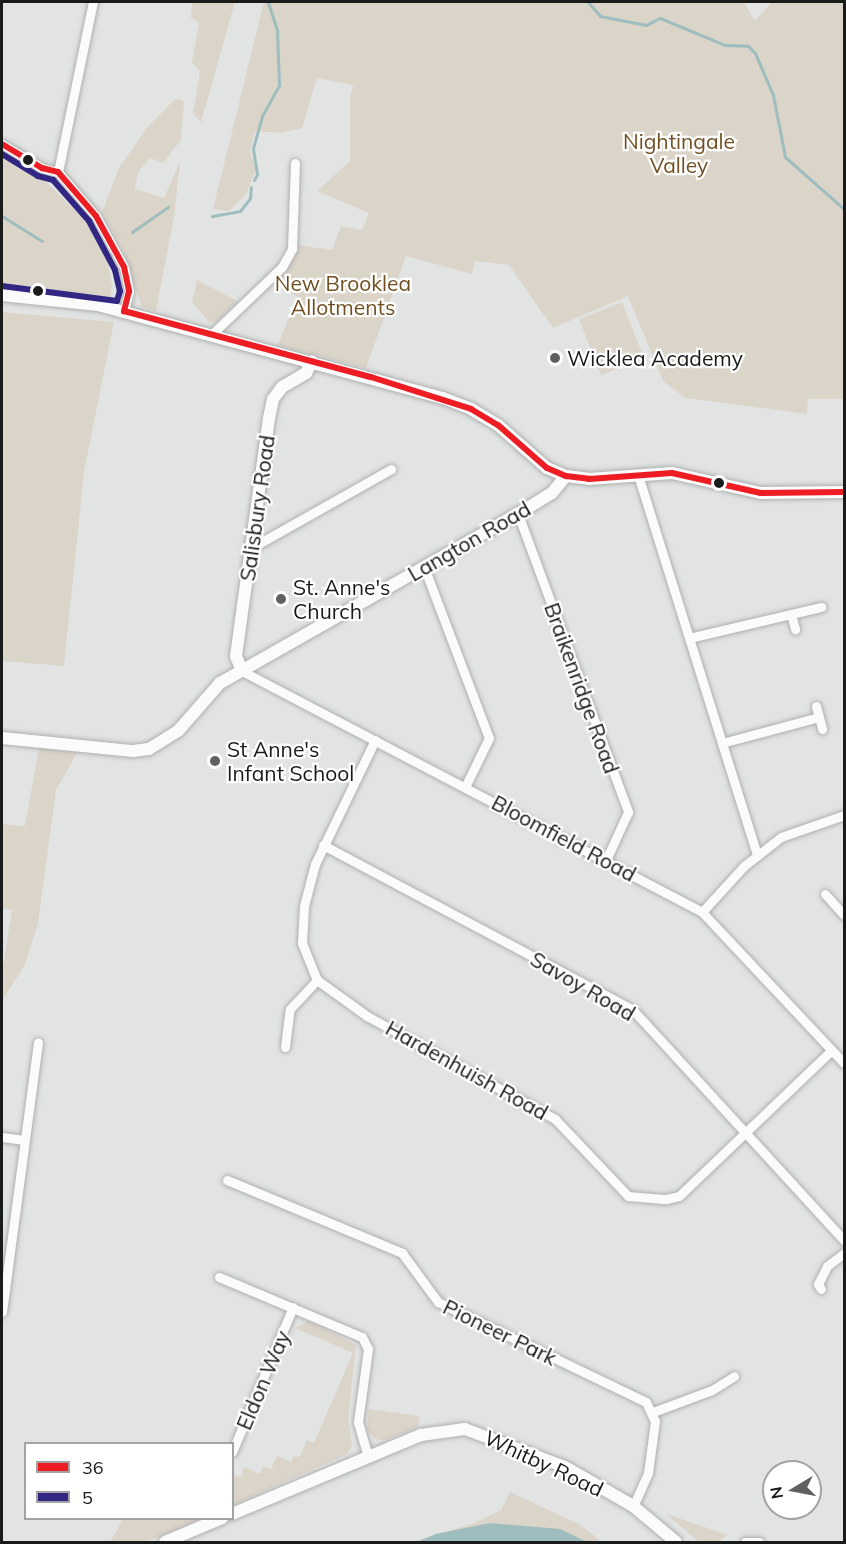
<!DOCTYPE html>
<html>
<head>
<meta charset="utf-8">
<style>
	body { margin:0 }
	#map { position:relative; width:846px; height:1544px; overflow:hidden; background:#e2e4e4; font-family:Mulish,sans-serif }
	div>[style] { position:absolute }
	[style*='--x'] { left:calc(var(--x)*1px); top:calc(var(--y)*1px); width:calc(var(--w)*1px); rotate:calc(var(--a)*1deg) }
	.green>* { inset:0; background:#dbd4c9 }
	.water>* { inset:0; background:#9fbdbe }
	.stream>* { height:3px; margin:-1.5px; padding:0 1.5px; transform-origin:1.5px; border-radius:1.5px; background:#9fbdbe }
	.roads { filter:drop-shadow(0 0 2px #afb0b0) drop-shadow(0 0 2px #afb0b0) }
	.minor>* { height:9px; margin:-4.5px; padding:0 4.5px; transform-origin:4.5px; border-radius:4.5px; background:#fbfbfb }
	.tertiary>* { height:12px; margin:-6px; padding:0 6px; transform-origin:6px; border-radius:6px; background:#fbfbfb }
	.bus-1>* { height:6px; margin:-3px; padding:0 3px; transform-origin:3px; border-radius:3px; background:#ee1d23 }
	.bus-2>* { height:6px; margin:-3px; padding:0 3px; transform-origin:3px; border-radius:3px; background:#312783 }
	.dots>* { width:16px; height:16px; translate:-50% -50%; box-sizing:border-box; border:3px solid #fff; border-radius:50% }
	span { translate:-50% -50%; white-space:nowrap; text-align:center; line-height:1.15; -webkit-text-stroke:4.5px #fff; paint-order:stroke }
	.park-label { font-size:21px; color:#705022 }
	.poi-label { font-size:21px; color:#191a1a }
	.left { translate:0 -50%; text-align:left }
	.street-label { font-size:21px; color:#191a1a }
	.frame { position:absolute; inset:0; border:3px solid #191a1a; pointer-events:none }
	.legend { position:absolute; left:24px; top:1442px; width:210px; height:78px; box-sizing:border-box; background:#fff; border:2px solid #a3a3a3; margin:0; padding:8px 10px; list-style:none; font-size:18px; color:#191a1a }
	.legend li { display:flex; align-items:center; gap:12px; height:30px }
	.legend b { width:30px; border:2px solid #a3a3a3 }
	.north { position:absolute; left:762px; top:1460px; width:60px; height:60px; box-sizing:border-box; background:#fff; border:2px solid #a3a3a3; border-radius:50%; rotate:260deg; font-size:16px; font-weight:700; line-height:24px; text-align:center; color:#191a1a }
	.north::after { content:''; display:block; margin:auto; width:21px; height:27px; background:#5f6161; clip-path:polygon(50% 0,100% 100%,50% 72%,0 100%) }
</style>
</head>
<body>
<div id="map">
	<div class="green">
		<i style="clip-path:polygon(192px 2px,235px 2px,201px 122px,193px 114px,200px 71px,192px 63px,199px 22px,191px 18px)"></i>
		<i style="clip-path:polygon(264px 2px,744px 2px,755px 21px,772px 2px,844px 2px,844px 399px,808px 399px,807px 414px,685px 398px,663px 381px,628px 296px,553px 328px,509px 265px,475px 261px,472px 274px,406px 256px,366px 368px,278px 345px,297px 297px,274px 282px,293px 261px,298px 245px,332px 250px,341px 226px,362px 230px,369px 213px,317px 191px,350px 161px,350px 97px,353px 85px,317px 78px,302px 128px,280px 133px,255px 131px,250px 152px,256px 169px,246px 195px,229px 211px,213px 209px)"></i>
		<i style="clip-path:polygon(180px 99px,184px 102px,181px 140px,163px 163px,150px 158px,138px 172px,135px 189px,164px 198px,180px 162px,174px 217px,156px 311px,142px 307px,123px 249px,102px 212px,119px 168px,145px 130px,174px 100px)"></i>
		<i style="clip-path:polygon(2px 155px,46px 182px,83px 218px,105px 251px,112px 285px,110px 300px,2px 284px)"></i>
		<i style="clip-path:polygon(197px 280px,237px 301px,218px 321px,210px 323px,192px 302px)"></i>
		<i style="clip-path:polygon(622px 302px,644px 358px,601px 375px,579px 319px)"></i>
		<i style="clip-path:polygon(2px 312px,114px 322px,84px 472px,64px 666px,2px 661px)"></i>
		<i style="clip-path:polygon(39px 748px,77px 753px,56px 790px,38px 924px,24px 967px,2px 1000px,2px 974px,12px 910px,2px 908px,2px 824px,25px 826px)"></i>
		<i style="clip-path:polygon(308px 1321px,356px 1345px,348px 1420px,352px 1446px,347px 1454px,233px 1505px,233px 1474px,241px 1477px,244px 1467px,260px 1474px,263px 1466px,271px 1469px,277px 1456px,291px 1462px,294px 1456px,300px 1457px,307px 1440px,314px 1443px,353px 1353px,295px 1328px)"></i>
		<i style="clip-path:polygon(369px 1409px,420px 1416px,418px 1427px,385px 1440px,375px 1439px,367px 1430px)"></i>
		<i style="clip-path:polygon(510px 1492px,581px 1525px,602px 1542px,412px 1542px,475px 1523px,501px 1510px)"></i>
		<i style="clip-path:polygon(667px 1515px,667px 1514px,727px 1535px,718px 1542px,699px 1542px)"></i>
		<i style="clip-path:polygon(123px 1519px,169px 1520px,201px 1519px,146px 1542px,110px 1542px)"></i>
	</div>
	<div class="water">
		<i style="clip-path:polygon(490px 1523px,560px 1529px,587px 1542px,417px 1542px,436px 1534px)"></i>
	</div>
	<div class="stream">
		<i style="--x:588;--y:2;--w:18;--a:49"></i>
		<i style="--x:600;--y:16;--w:47;--a:11.1"></i>
		<i style="--x:646;--y:25;--w:16;--a:-27"></i>
		<i style="--x:660;--y:18;--w:70;--a:22.6"></i>
		<i style="--x:725;--y:45;--w:23;--a:2"></i>
		<i style="--x:748;--y:46;--w:10;--a:45"></i>
		<i style="--x:755;--y:53;--w:46;--a:66.8"></i>
		<i style="--x:773;--y:95;--w:63;--a:79"></i>
		<i style="--x:785;--y:157;--w:79;--a:41.4"></i>
		<i style="--x:254;--y:180;--w:7;--a:-63"></i>
		<i style="--x:257;--y:174;--w:26;--a:-99"></i>
		<i style="--x:253;--y:148;--w:33;--a:-74"></i>
		<i style="--x:262;--y:116;--w:35;--a:-61"></i>
		<i style="--x:279;--y:85;--w:55;--a:-92.1"></i>
		<i style="--x:277;--y:30;--w:29;--a:-108"></i>
		<i style="--x:2;--y:216;--w:47;--a:32"></i>
		<i style="--x:212;--y:216;--w:28;--a:-10"></i>
		<i style="--x:240;--y:211;--w:16;--a:-52"></i>
		<i style="--x:250;--y:198;--w:11;--a:-85"></i>
		<i style="--x:132;--y:232;--w:44;--a:-34.8"></i>
	</div>
	<div class="roads">
		<div class="minor">
			<i style="--x:2;--y:144;--w:47;--a:31"></i>
			<i style="--x:42;--y:168;--w:16;--a:14"></i>
			<i style="--x:58;--y:172;--w:58;--a:49.2"></i>
			<i style="--x:96;--y:216;--w:58;--a:61.2"></i>
			<i style="--x:124;--y:267;--w:25;--a:78"></i>
			<i style="--x:129;--y:291;--w:21;--a:104"></i>
			<i style="--x:58;--y:172;--w:174;--a:-78.4"></i>
			<i style="--x:213;--y:333;--w:95;--a:-43.7"></i>
			<i style="--x:282;--y:267;--w:21;--a:-61"></i>
			<i style="--x:292;--y:249;--w:86;--a:-88"></i>
			<i style="--x:638;--y:475;--w:398;--a:72.6"></i>
			<i style="--x:518;--y:514;--w:318;--a:69.7"></i>
			<i style="--x:628;--y:812;--w:53;--a:114.6"></i>
			<i style="--x:251;--y:548;--w:161;--a:-29.4"></i>
			<i style="--x:424;--y:567;--w:183;--a:69.2"></i>
			<i style="--x:489;--y:738;--w:55;--a:116.1"></i>
			<i style="--x:791;--y:614;--w:16;--a:75"></i>
			<i style="--x:689;--y:638;--w:136;--a:-13.2"></i>
			<i style="--x:242;--y:671;--w:519;--a:27.65"></i>
			<i style="--x:702;--y:912;--w:207;--a:46.8"></i>
			<i style="--x:816;--y:706;--w:24;--a:75"></i>
			<i style="--x:375;--y:740;--w:138;--a:115.8"></i>
			<i style="--x:315;--y:864;--w:43;--a:104.7"></i>
			<i style="--x:304;--y:906;--w:37;--a:93"></i>
			<i style="--x:302;--y:943;--w:40;--a:68"></i>
			<i style="--x:317;--y:980;--w:62;--a:35.8"></i>
			<i style="--x:367;--y:1016;--w:214;--a:28.7"></i>
			<i style="--x:555;--y:1119;--w:106;--a:46.5"></i>
			<i style="--x:628;--y:1196;--w:38;--a:5"></i>
			<i style="--x:666;--y:1199;--w:13;--a:-13"></i>
			<i style="--x:679;--y:1196;--w:211;--a:-43.7"></i>
			<i style="--x:722;--y:743;--w:100;--a:-15"></i>
			<i style="--x:323;--y:845;--w:351;--a:28"></i>
			<i style="--x:633;--y:1010;--w:312;--a:47.5"></i>
			<i style="--x:825;--y:894;--w:28;--a:48"></i>
			<i style="--x:702;--y:912;--w:62;--a:-47.6"></i>
			<i style="--x:744;--y:866;--w:47;--a:-38.1"></i>
			<i style="--x:781;--y:837;--w:67;--a:-19.2"></i>
			<i style="--x:285;--y:1047;--w:38;--a:-83"></i>
			<i style="--x:290;--y:1009;--w:40;--a:-47"></i>
			<i style="--x:2;--y:1137;--w:22;--a:8"></i>
			<i style="--x:227;--y:1180;--w:190;--a:22.6"></i>
			<i style="--x:402;--y:1253;--w:61;--a:53.7"></i>
			<i style="--x:438;--y:1302;--w:231;--a:25.7"></i>
			<i style="--x:646;--y:1402;--w:21;--a:65"></i>
			<i style="--x:655;--y:1421;--w:52;--a:97.7"></i>
			<i style="--x:648;--y:1473;--w:36;--a:114"></i>
			<i style="--x:219;--y:1277;--w:155;--a:22.8"></i>
			<i style="--x:362;--y:1337;--w:13;--a:63"></i>
			<i style="--x:368;--y:1349;--w:74;--a:97.8"></i>
			<i style="--x:358;--y:1422;--w:36;--a:74"></i>
			<i style="--x:821;--y:1289;--w:6;--a:-121"></i>
			<i style="--x:818;--y:1284;--w:20;--a:-63"></i>
			<i style="--x:827;--y:1266;--w:21;--a:-37"></i>
			<i style="--x:2;--y:1312;--w:272;--a:-82.4"></i>
			<i style="--x:653;--y:1412;--w:63;--a:-20.4"></i>
			<i style="--x:712;--y:1390;--w:26;--a:-32"></i>
			<i style="--x:232;--y:1452;--w:157;--a:-67.2"></i>
			<i style="--x:745;--y:1542;--w:14;--a:0"></i>
		</div>
		<div class="tertiary">
			<i style="--x:2;--y:295;--w:97;--a:5.9"></i>
			<i style="--x:98;--y:305;--w:357;--a:15.1"></i>
			<i style="--x:443;--y:398;--w:30;--a:21"></i>
			<i style="--x:471;--y:409;--w:31;--a:31"></i>
			<i style="--x:498;--y:425;--w:65;--a:41.3"></i>
			<i style="--x:547;--y:468;--w:21;--a:23"></i>
			<i style="--x:566;--y:476;--w:23;--a:7"></i>
			<i style="--x:589;--y:479;--w:83;--a:-4.1"></i>
			<i style="--x:672;--y:473;--w:91;--a:12.7"></i>
			<i style="--x:761;--y:493;--w:83;--a:-0.7"></i>
			<i style="--x:242;--y:671;--w:16;--a:-112"></i>
			<i style="--x:236;--y:656;--w:240;--a:-82.1"></i>
			<i style="--x:269;--y:418;--w:19;--a:-78"></i>
			<i style="--x:273;--y:399;--w:15;--a:-53"></i>
			<i style="--x:282;--y:387;--w:28;--a:-30"></i>
			<i style="--x:306;--y:373;--w:13;--a:-63"></i>
			<i style="--x:2;--y:738;--w:132;--a:5.7"></i>
			<i style="--x:133;--y:751;--w:16;--a:-7"></i>
			<i style="--x:149;--y:749;--w:34;--a:-32"></i>
			<i style="--x:178;--y:731;--w:64;--a:-48.8"></i>
			<i style="--x:220;--y:683;--w:343;--a:-29.6"></i>
			<i style="--x:518;--y:514;--w:40;--a:-32"></i>
			<i style="--x:552;--y:493;--w:22;--a:-51"></i>
			<i style="--x:232;--y:1514;--w:205;--a:-22.7"></i>
			<i style="--x:421;--y:1435;--w:44;--a:-7.8"></i>
			<i style="--x:465;--y:1429;--w:107;--a:20.8"></i>
			<i style="--x:565;--y:1467;--w:78;--a:29.8"></i>
			<i style="--x:633;--y:1506;--w:56;--a:39.9"></i>
			<i style="--x:165;--y:1542;--w:62;--a:-22.8"></i>
		</div>
	</div>
	<div class="bus-1">
		<i style="--x:2;--y:144;--w:47;--a:31"></i>
		<i style="--x:42;--y:168;--w:16;--a:14"></i>
		<i style="--x:58;--y:172;--w:58;--a:49.2"></i>
		<i style="--x:96;--y:216;--w:58;--a:61.2"></i>
		<i style="--x:124;--y:267;--w:25;--a:78"></i>
		<i style="--x:129;--y:291;--w:21;--a:104"></i>
		<i style="--x:124;--y:311;--w:256;--a:15"></i>
		<i style="--x:371;--y:377;--w:105;--a:17.7"></i>
		<i style="--x:471;--y:409;--w:31;--a:31"></i>
		<i style="--x:498;--y:425;--w:65;--a:41.3"></i>
		<i style="--x:547;--y:468;--w:21;--a:23"></i>
		<i style="--x:566;--y:476;--w:23;--a:7"></i>
		<i style="--x:589;--y:479;--w:83;--a:-4.1"></i>
		<i style="--x:672;--y:473;--w:91;--a:12.7"></i>
		<i style="--x:761;--y:493;--w:83;--a:-0.7"></i>
	</div>
	<div class="bus-2">
		<i style="--x:2;--y:154;--w:42;--a:31.4"></i>
		<i style="--x:38;--y:176;--w:16;--a:15"></i>
		<i style="--x:53;--y:180;--w:55;--a:48.7"></i>
		<i style="--x:89;--y:221;--w:55;--a:62"></i>
		<i style="--x:115;--y:270;--w:22;--a:77"></i>
		<i style="--x:120;--y:291;--w:10;--a:107"></i>
		<i style="--x:117;--y:301;--w:116;--a:-172.6"></i>
	</div>
	<div class="dots">
		<i style="left:28px;top:160px;background:#191a1a"></i>
		<i style="left:38px;top:291px;background:#191a1a"></i>
		<i style="left:555px;top:358px;background:#5f6161"></i>
		<i style="left:719px;top:483px;background:#191a1a"></i>
		<i style="left:281px;top:599px;background:#5f6161"></i>
		<i style="left:215px;top:761px;background:#5f6161"></i>
	</div>
	<div class="park-label">
		<span style="left:679px;top:153px">Nightingale<br>Valley</span>
		<span style="left:343px;top:295px">New Brooklea<br>Allotments</span>
	</div>
	<div class="poi-label">
		<span class="left" style="left:567px;top:358px">Wicklea Academy</span>
		<span class="left" style="left:293px;top:599px">St. Anne's<br>Church</span>
		<span class="left" style="left:227px;top:761px">St Anne's<br>Infant School</span>
	</div>
	<div class="street-label">
		<span style="left:257px;top:508px;rotate:-82deg">Salisbury Road</span>
		<span style="left:469px;top:541px;rotate:-30deg">Langton Road</span>
		<span style="left:582px;top:688px;rotate:70deg">Braikenridge Road</span>
		<span style="left:564px;top:838px;rotate:28deg">Bloomfield Road</span>
		<span style="left:583px;top:986px;rotate:30deg">Savoy Road</span>
		<span style="left:467px;top:1070px;rotate:29deg">Hardenhuish Road</span>
		<span style="left:500px;top:1332px;rotate:26deg">Pioneer Park</span>
		<span style="left:263px;top:1380px;rotate:-67deg">Eldon Way</span>
		<span style="left:544px;top:1463px;rotate:25deg">Whitby Road</span>
	</div>
	<div class="frame"></div>
	<ul class="legend">
	<li><b style="height:8px;background:#ee1d23"></b>36</li>
	<li><b style="height:8px;background:#312783"></b>5</li>
	</ul>
	<div class="north">N</div>
</div>
</body>
</html>
